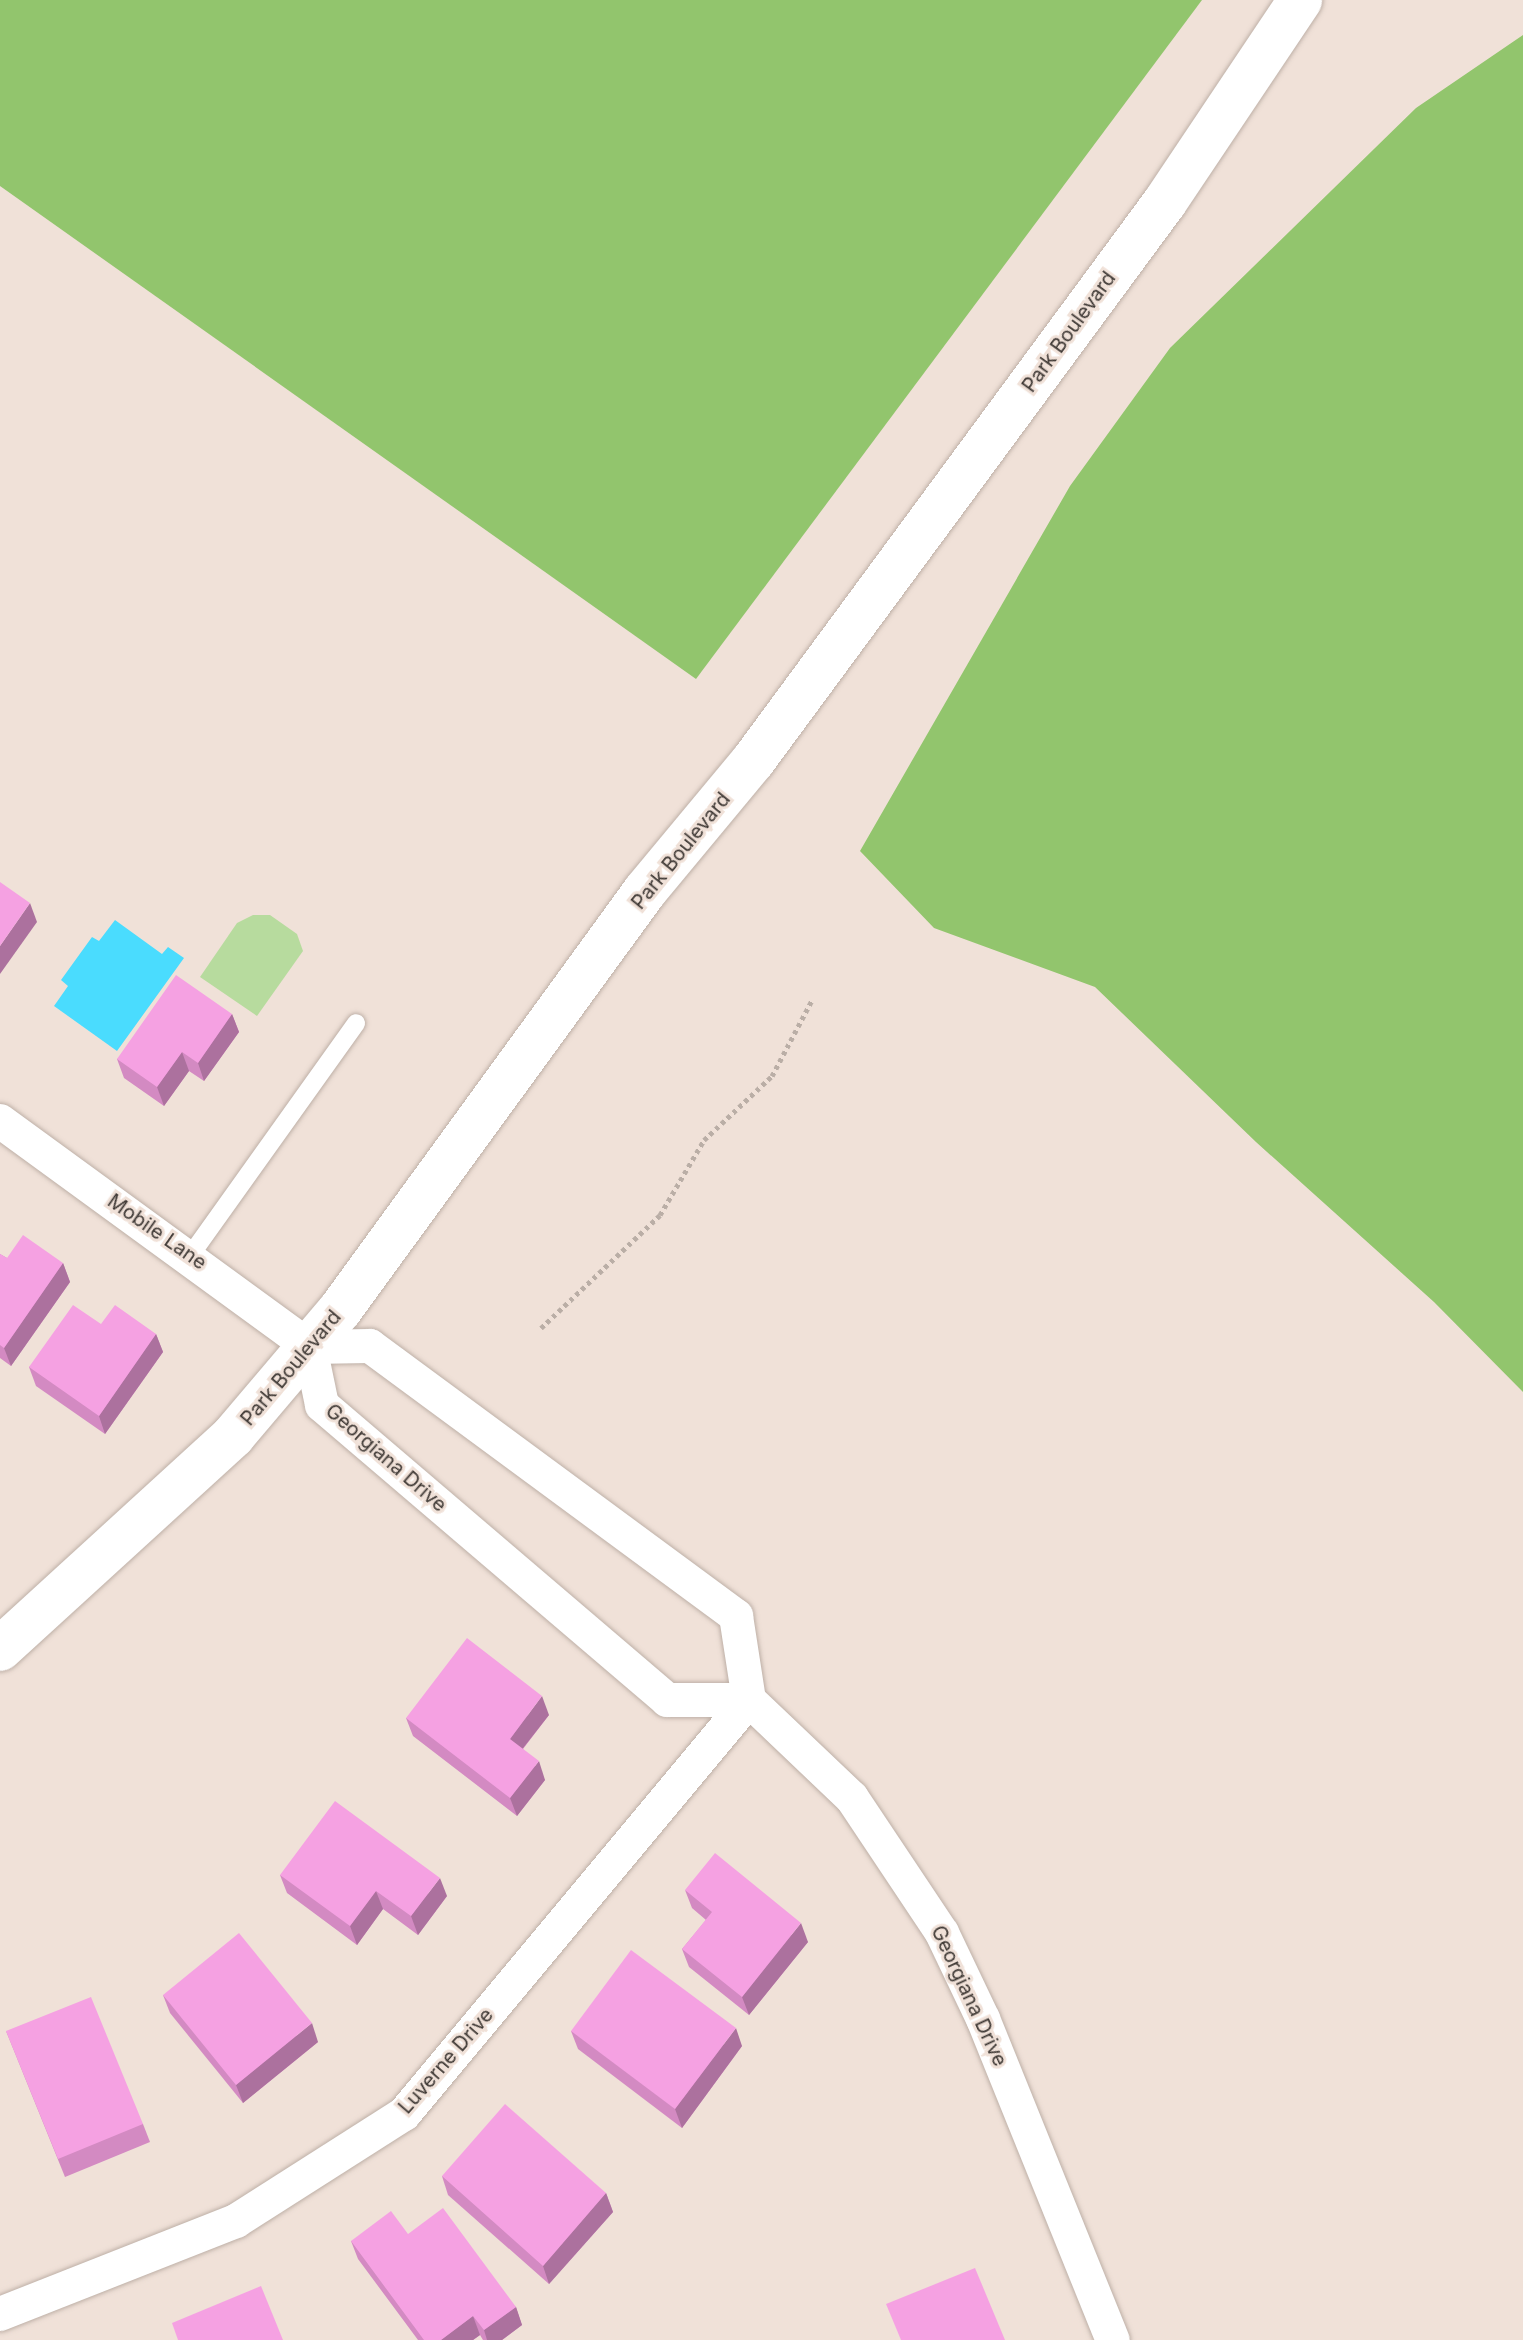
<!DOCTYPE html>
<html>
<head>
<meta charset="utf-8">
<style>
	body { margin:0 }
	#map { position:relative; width:1523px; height:2340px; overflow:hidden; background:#f0e1d8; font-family:Inter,sans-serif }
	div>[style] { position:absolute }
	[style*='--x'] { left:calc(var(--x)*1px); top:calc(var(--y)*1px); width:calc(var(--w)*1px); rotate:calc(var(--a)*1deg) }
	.green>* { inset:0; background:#b7db9e }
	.forest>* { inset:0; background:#92c56d }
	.water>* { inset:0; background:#4adcfe }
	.path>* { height:5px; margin-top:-2.5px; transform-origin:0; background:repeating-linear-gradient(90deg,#baaea6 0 4px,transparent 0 8px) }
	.roads { filter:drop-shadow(0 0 2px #beb0a7) drop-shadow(0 0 2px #beb0a7) }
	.lane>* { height:18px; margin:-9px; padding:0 9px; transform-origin:9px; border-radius:9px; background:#fff }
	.street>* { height:34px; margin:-17px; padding:0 17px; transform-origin:17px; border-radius:17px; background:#fff }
	.secondary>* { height:44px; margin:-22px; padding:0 22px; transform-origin:22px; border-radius:22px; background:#fff }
	.wall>* { inset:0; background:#d38ac2 }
	.shaded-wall>* { inset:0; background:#ac719e }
	.building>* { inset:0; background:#f5a1e2 }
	span { translate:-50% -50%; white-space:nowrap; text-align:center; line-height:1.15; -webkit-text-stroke:6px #f0e1d8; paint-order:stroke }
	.street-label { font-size:20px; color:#3e3834 }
</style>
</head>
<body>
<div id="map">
	<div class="green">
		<i style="clip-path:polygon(253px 915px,270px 915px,297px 934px,303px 951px,257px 1016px,200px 977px,237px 923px)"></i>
	</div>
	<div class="forest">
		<i style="clip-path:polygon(0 0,1202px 0,696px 679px,0 186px)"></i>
		<i style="clip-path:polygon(1523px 35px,1523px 1392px,1434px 1302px,1256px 1142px,1095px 987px,934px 928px,860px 851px,1070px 486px,1170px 348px,1416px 108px)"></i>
	</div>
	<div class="water">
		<i style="clip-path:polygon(115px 920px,162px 954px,168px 947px,184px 958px,117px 1051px,54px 1006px,68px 986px,61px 980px,92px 937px,99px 941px)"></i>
	</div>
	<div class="path">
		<i style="--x:541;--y:1328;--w:164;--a:-43.5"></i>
		<i style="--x:660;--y:1215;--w:87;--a:-59.6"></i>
		<i style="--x:704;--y:1140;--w:93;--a:-43.3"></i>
		<i style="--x:772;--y:1076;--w:86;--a:-62.2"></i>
	</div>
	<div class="roads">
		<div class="lane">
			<i style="--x:190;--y:1256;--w:286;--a:-54.5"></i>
		</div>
		<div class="street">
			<i style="--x:0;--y:1121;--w:384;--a:36.1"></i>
			<i style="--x:310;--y:1347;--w:60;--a:-1"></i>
			<i style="--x:370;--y:1346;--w:455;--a:36.4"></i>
			<i style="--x:736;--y:1616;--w:85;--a:81.2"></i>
			<i style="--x:749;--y:1700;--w:142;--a:43.6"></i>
			<i style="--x:852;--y:1798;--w:162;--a:56.3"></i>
			<i style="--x:942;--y:1933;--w:95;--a:64.5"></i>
			<i style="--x:983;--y:2019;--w:346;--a:68"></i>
			<i style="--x:310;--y:1347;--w:59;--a:78.3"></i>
			<i style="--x:322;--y:1405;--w:454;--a:40.5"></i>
			<i style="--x:667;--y:1700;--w:82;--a:0"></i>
			<i style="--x:0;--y:2314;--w:254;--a:-21.5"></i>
			<i style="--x:236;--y:2221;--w:199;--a:-32.5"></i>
			<i style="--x:404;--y:2114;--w:539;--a:-50.19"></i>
		</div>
		<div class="secondary">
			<i style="--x:0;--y:1649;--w:316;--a:-42.4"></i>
			<i style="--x:233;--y:1436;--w:165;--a:-49.7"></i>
			<i style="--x:340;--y:1310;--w:518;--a:-53.95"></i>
			<i style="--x:645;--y:891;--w:169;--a:-50.3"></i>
			<i style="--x:753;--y:761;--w:694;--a:-53.61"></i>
			<i style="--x:1165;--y:202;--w:243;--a:-56.2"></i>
		</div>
	</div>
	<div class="wall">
		<i style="clip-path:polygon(232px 1014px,239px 1032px,204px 1081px,189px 1071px,164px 1106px,124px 1078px,117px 1059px)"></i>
		<i style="clip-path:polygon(0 1254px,7px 1258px,63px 1263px,70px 1282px,11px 1366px,0 1358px)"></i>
		<i style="clip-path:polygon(101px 1324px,156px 1334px,163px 1352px,105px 1434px,36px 1386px,29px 1367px)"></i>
		<i style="clip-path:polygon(549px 1715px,523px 1749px,545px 1780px,517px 1816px,413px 1736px,406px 1718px)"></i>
		<i style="clip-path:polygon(280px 1875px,447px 1896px,418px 1935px,383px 1909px,357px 1945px,287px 1893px)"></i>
		<i style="clip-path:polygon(685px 1890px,808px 1942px,749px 2015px,689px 1967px,682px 1949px,706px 1920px,692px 1908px)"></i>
		<i style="clip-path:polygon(163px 1995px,318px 2042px,243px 2103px,170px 2013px)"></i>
		<i style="clip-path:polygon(6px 2031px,143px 2124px,150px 2142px,65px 2177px)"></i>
		<i style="clip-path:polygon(571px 2031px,742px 2046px,682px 2128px,578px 2049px)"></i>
		<i style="clip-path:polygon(442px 2176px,606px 2193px,613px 2212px,549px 2284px,448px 2195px)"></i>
		<i style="clip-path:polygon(408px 2234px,516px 2307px,522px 2325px,502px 2340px,483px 2340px,480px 2335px,473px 2340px,418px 2340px,358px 2259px,351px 2241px)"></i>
	</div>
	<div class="shaded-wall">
		<i style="clip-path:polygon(30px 903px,37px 922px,0 974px,0 946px)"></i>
		<i style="clip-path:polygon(232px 1014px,239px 1032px,204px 1081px,198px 1063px)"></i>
		<i style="clip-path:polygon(182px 1052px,189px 1071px,164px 1106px,157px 1087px)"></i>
		<i style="clip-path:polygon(63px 1263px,70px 1282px,11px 1366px,4px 1348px)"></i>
		<i style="clip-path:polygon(156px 1334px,163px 1352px,105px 1434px,99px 1416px)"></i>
		<i style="clip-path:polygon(542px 1696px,549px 1715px,516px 1757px,510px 1739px)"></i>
		<i style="clip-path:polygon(539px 1761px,545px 1780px,517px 1816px,510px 1798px)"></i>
		<i style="clip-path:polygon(440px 1878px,447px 1896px,418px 1935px,411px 1916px)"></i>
		<i style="clip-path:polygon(376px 1891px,383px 1909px,357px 1945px,350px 1926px)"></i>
		<i style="clip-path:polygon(801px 1923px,808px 1942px,749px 2015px,742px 1997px)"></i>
		<i style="clip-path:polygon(312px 2023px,318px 2042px,243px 2103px,236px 2085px)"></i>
		<i style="clip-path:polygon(736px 2028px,742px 2046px,682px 2128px,675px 2109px)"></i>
		<i style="clip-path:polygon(606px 2193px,613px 2212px,549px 2284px,543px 2266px)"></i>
		<i style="clip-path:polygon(516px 2307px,522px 2325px,502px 2340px,487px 2340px,484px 2330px)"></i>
		<i style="clip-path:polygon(473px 2316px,480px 2335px,473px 2340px,441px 2340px)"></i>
	</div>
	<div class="building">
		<i style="clip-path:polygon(0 882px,30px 903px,0 946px)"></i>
		<i style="clip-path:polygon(176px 975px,232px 1014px,198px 1063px,182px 1052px,157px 1087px,117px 1059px)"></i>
		<i style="clip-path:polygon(23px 1235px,63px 1263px,4px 1348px,0 1345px,0 1254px,7px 1258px)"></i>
		<i style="clip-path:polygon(73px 1305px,101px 1324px,115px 1305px,156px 1334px,99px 1416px,29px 1367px)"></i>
		<i style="clip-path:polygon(467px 1638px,542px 1696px,510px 1739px,539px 1761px,510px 1798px,406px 1718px)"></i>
		<i style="clip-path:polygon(335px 1801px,440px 1878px,411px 1916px,376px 1891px,350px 1926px,280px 1875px)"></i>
		<i style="clip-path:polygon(715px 1853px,801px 1923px,742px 1997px,682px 1949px,712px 1912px,685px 1890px)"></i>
		<i style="clip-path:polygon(239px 1933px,312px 2023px,236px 2085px,163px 1995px)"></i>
		<i style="clip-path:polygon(631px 1950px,736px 2028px,675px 2109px,571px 2031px)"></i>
		<i style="clip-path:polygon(91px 1997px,143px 2124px,58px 2159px,6px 2031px)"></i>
		<i style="clip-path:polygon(505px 2104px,606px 2193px,543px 2266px,442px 2176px)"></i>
		<i style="clip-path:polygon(443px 2208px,516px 2307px,484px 2330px,473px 2316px,441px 2340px,424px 2340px,351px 2241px,391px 2211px,408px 2234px)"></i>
		<i style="clip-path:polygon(975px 2268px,1005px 2340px,901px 2340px,886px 2304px)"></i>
		<i style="clip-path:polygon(261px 2286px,283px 2340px,178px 2340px,172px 2323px)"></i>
	</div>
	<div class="street-label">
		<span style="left:1069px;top:332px;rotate:-54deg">Park Boulevard</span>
		<span style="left:681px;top:851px;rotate:-51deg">Park Boulevard</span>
		<span style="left:157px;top:1232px;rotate:35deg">Mobile Lane</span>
		<span style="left:291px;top:1368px;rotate:-50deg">Park Boulevard</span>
		<span style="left:386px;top:1458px;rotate:41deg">Georgiana Drive</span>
		<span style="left:969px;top:1996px;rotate:65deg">Georgiana Drive</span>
		<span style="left:446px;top:2061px;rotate:-49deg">Luverne Drive</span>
	</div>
</div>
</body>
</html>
